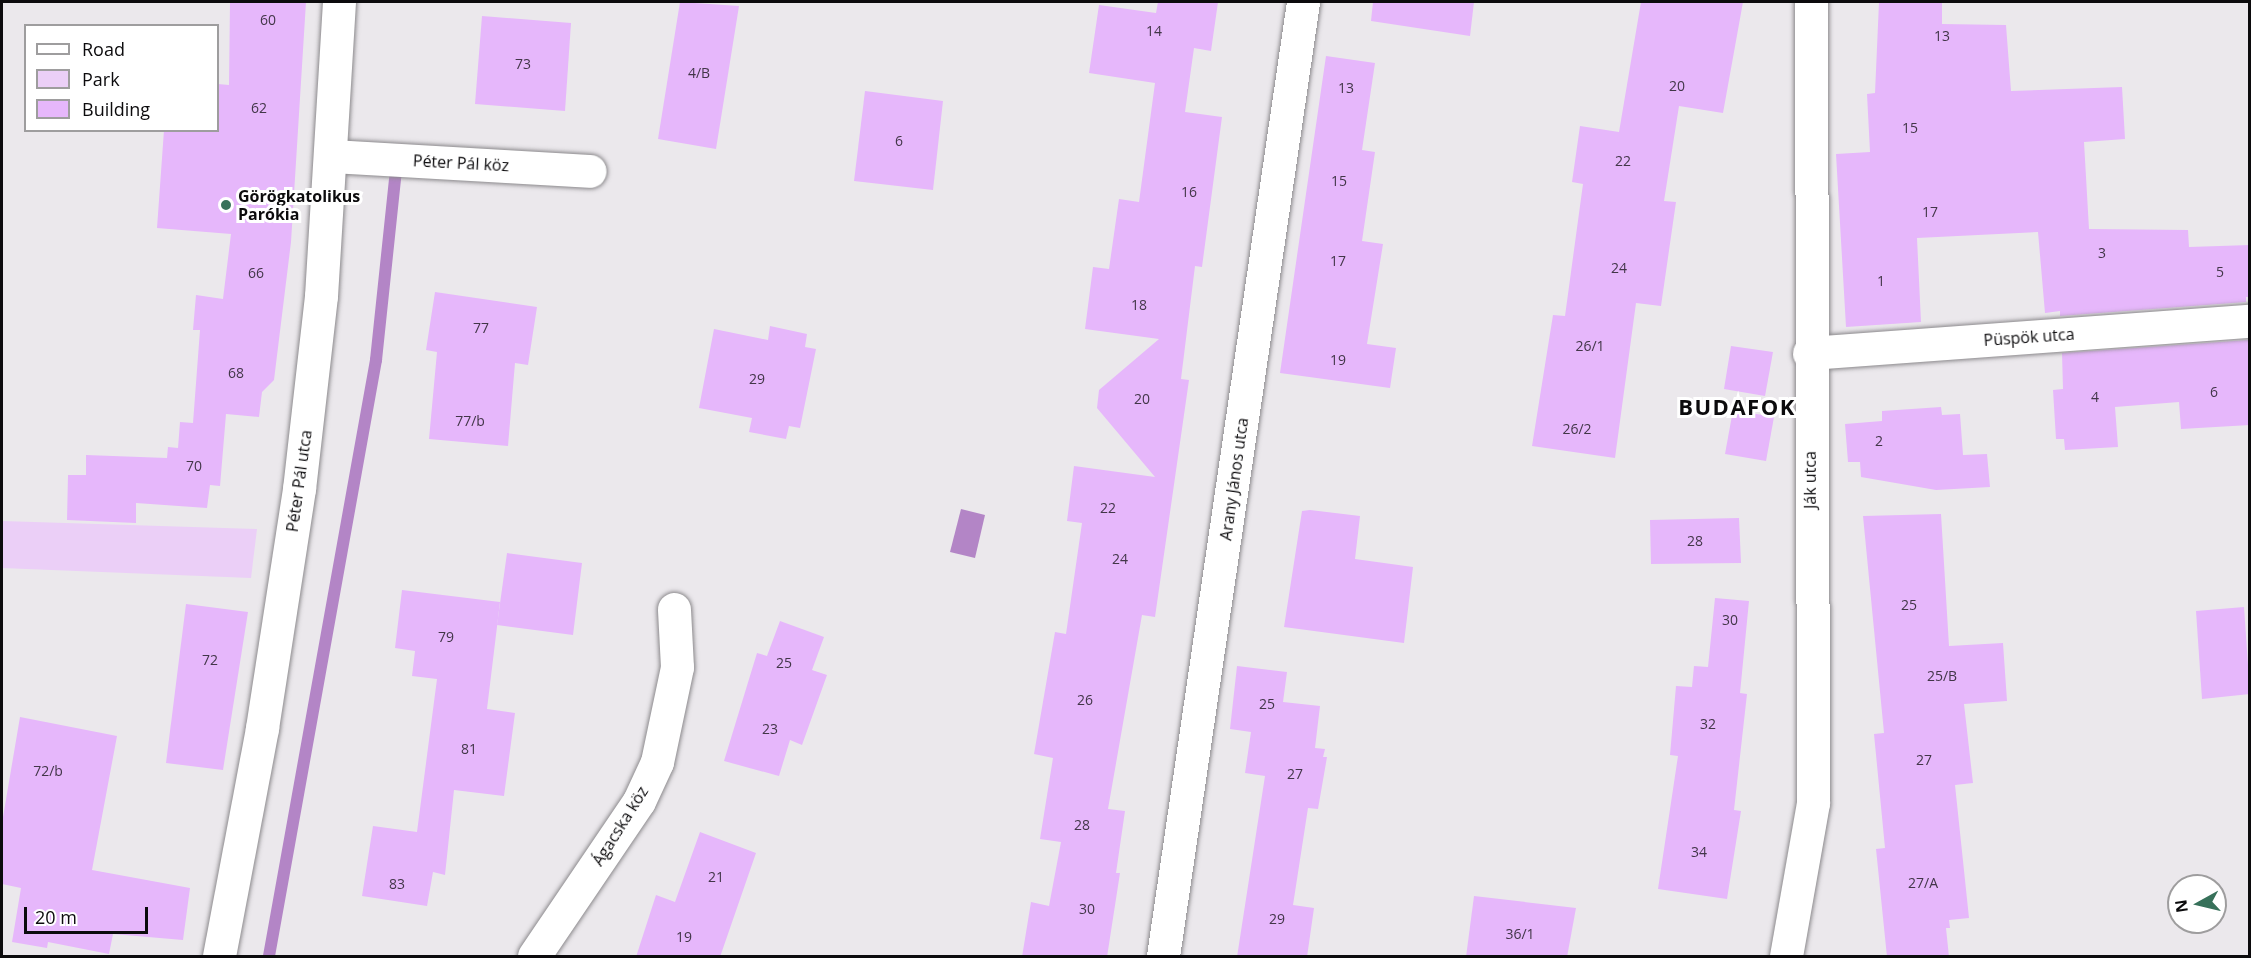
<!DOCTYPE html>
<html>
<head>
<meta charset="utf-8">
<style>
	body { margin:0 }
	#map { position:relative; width:2251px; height:958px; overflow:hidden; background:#ebe8ec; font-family:"Open Sans",sans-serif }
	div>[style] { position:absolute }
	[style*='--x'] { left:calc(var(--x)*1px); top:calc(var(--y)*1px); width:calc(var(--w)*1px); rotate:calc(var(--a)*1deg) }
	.green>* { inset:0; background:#ebcff7 }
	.water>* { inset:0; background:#b385c6 }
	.stream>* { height:12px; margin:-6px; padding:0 6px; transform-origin:6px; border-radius:6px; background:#b385c6 }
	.building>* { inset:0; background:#e6b7fb }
	.roads { filter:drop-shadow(0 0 2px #8c8a8d) drop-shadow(0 0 2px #8c8a8d) }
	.street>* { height:33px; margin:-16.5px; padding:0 16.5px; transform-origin:16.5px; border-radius:16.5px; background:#fff }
	.dots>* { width:16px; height:16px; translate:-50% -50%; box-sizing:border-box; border:3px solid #fff; border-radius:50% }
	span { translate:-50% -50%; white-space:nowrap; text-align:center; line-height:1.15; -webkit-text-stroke:6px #fff; paint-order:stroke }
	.number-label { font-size:14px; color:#423648 }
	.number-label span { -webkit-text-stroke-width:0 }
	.street-label { font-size:16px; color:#0c0b0d }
	.poi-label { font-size:16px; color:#0c0b0d; font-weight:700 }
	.left { translate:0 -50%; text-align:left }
	.district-label { font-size:22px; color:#0c0b0d; font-weight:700; letter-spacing:1.5px }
	.frame { position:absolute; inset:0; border:3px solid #0c0b0d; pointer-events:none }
	.legend { position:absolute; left:24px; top:24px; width:195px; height:108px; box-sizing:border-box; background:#fff; border:2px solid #9e9d9e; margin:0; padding:8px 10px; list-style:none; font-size:18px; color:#0c0b0d }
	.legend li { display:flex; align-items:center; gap:12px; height:30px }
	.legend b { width:30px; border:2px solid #9e9d9e }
	.north { position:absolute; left:2167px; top:874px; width:60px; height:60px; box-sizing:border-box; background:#fff; border:2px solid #9e9d9e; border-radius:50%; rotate:262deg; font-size:16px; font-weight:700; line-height:24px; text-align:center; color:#0c0b0d }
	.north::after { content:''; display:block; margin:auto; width:21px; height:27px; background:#37715a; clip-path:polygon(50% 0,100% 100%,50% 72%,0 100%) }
	.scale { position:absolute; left:24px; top:907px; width:124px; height:27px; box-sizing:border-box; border:3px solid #0c0b0d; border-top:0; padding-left:8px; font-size:18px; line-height:21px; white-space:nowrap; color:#0c0b0d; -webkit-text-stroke:4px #fff; paint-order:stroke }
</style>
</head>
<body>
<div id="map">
	<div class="green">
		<i style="clip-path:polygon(2px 521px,257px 529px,251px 578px,2px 568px)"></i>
	</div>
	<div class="water">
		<i style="clip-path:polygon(961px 509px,985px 515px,975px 558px,950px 552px)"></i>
	</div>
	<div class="stream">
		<i style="--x:269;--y:956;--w:606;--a:-79.82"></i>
		<i style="--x:376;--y:360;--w:190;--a:-84"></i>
	</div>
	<div class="building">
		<i style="clip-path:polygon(230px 2px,306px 2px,291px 242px,274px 380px,262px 392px,259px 417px,226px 414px,220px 486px,210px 485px,207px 508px,136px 503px,136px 523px,67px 520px,68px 475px,86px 475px,86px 455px,167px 458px,168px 447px,178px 448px,180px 422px,193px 423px,200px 330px,193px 330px,196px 295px,223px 299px,231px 234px,157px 228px,164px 130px,218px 130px,218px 84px,229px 85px)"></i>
		<i style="clip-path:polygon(680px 2px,739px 6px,716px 149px,658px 139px)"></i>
		<i style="clip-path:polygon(1158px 2px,1218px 2px,1211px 51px,1194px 48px,1185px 112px,1222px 117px,1202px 267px,1195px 266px,1181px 379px,1189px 380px,1155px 617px,1142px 615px,1108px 809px,1125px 811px,1116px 873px,1120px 873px,1107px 957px,1022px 957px,1031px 902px,1049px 906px,1061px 842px,1040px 839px,1053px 758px,1034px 754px,1055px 632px,1066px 634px,1082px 523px,1067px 521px,1074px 466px,1155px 477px,1097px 408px,1099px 390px,1159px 339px,1085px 329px,1093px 267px,1109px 269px,1119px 199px,1139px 202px,1155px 83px,1089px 73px,1099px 5px,1156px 13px)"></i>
		<i style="clip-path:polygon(1373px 2px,1474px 2px,1470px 36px,1371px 21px)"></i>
		<i style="clip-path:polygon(1641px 2px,1743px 2px,1723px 113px,1679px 106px,1664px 201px,1676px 202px,1661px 306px,1636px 303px,1615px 458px,1532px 446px,1553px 315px,1565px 316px,1583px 184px,1572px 182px,1580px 126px,1619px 132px)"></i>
		<i style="clip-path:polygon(1879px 2px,1942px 2px,1942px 24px,2006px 25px,2011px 91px,2122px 87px,2125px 139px,2084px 142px,2089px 229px,2188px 230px,2189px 247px,2250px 245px,2250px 297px,2246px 297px,2246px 302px,2060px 316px,2060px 311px,2045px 313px,2038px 232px,1917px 238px,1921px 322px,1846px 327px,1836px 154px,1870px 152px,1867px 94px,1875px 93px)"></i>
		<i style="clip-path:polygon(482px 16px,571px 23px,565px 111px,475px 104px)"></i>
		<i style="clip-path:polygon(1326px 56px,1375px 63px,1362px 150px,1375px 152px,1362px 241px,1383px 244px,1367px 344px,1396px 348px,1390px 388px,1280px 373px)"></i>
		<i style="clip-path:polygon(865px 91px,943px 101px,933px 190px,854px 181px)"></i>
		<i style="clip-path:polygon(435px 292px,537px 307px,528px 365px,515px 363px,508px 446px,429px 439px,437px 352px,426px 350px)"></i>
		<i style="clip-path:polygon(770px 326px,807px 334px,805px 347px,816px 349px,800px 428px,789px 426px,786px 439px,749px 432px,752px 418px,699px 408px,714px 329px,768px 340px)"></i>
		<i style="clip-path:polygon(2248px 340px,2250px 425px,2181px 429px,2179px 402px,2115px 407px,2118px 447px,2065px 450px,2064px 439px,2056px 439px,2053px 390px,2063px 389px,2062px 353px)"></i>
		<i style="clip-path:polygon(1731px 346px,1773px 352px,1765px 396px,1724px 389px)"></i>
		<i style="clip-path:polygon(1941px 407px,1942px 415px,1960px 414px,1963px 455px,1987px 454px,1990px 487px,1936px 490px,1861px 477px,1860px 462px,1848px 462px,1845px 424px,1882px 421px,1882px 411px)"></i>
		<i style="clip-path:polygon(1733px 410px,1774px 417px,1766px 461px,1725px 454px)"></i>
		<i style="clip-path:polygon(1310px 510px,1360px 516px,1355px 559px,1413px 567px,1404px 643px,1284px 627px,1302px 511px)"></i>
		<i style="clip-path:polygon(1941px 514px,1949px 646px,2003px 643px,2007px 701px,1964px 704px,1973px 783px,1955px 785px,1969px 918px,1949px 920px,1950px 928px,1946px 928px,1949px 957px,1887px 957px,1876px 849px,1885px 848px,1874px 734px,1884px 733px,1863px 516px)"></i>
		<i style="clip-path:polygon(1739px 518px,1741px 563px,1651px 564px,1650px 520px)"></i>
		<i style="clip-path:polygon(507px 553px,582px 563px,573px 635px,497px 625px)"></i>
		<i style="clip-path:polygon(402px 590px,500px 602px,487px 709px,515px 713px,504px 796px,454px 790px,445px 875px,433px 872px,427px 906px,362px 896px,373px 826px,417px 832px,437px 679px,412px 676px,415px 651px,395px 648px)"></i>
		<i style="clip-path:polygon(1715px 598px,1749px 601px,1740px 693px,1747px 694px,1734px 810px,1741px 811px,1727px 899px,1658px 889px,1678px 756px,1670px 755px,1676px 686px,1692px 687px,1694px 666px,1708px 667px)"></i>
		<i style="clip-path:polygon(186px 604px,248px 612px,223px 770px,166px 763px)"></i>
		<i style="clip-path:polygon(2244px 607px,2250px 694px,2202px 699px,2196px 611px)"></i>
		<i style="clip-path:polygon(780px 621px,824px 637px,812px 670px,827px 675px,802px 745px,790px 740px,779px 776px,724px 761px,757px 653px,767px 656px)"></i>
		<i style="clip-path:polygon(1237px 666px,1287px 672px,1283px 702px,1320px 706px,1315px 748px,1325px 749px,1323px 757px,1327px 757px,1318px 809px,1308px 808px,1293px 905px,1314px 908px,1307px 957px,1237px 957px,1265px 776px,1245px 773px,1251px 732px,1230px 729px)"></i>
		<i style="clip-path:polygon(20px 717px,117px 736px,92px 870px,190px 888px,183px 940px,113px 934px,109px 954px,48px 942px,47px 948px,12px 942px,21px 888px,2px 884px,2px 823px)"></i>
		<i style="clip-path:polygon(700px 832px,756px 853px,720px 957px,636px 957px,656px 895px,675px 902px)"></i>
		<i style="clip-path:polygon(1474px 896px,1576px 908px,1567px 957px,1466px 957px)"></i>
	</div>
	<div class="roads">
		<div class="street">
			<i style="--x:331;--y:156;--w:259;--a:3.3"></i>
			<i style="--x:1809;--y:353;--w:442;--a:-4.2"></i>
			<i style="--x:219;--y:956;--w:232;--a:-79.3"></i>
			<i style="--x:262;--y:728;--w:242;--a:-81.2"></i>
			<i style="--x:299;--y:489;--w:194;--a:-83.5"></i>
			<i style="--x:321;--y:296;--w:295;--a:-86.5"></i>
			<i style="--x:534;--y:956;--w:187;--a:-55.9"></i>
			<i style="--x:639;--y:801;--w:43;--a:-65.2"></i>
			<i style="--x:657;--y:762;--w:97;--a:-78.1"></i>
			<i style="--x:677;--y:667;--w:58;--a:-93"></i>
			<i style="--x:1163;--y:956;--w:964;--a:-81.65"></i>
			<i style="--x:1786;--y:956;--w:155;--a:-80"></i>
			<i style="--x:1813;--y:803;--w:801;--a:-90.14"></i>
		</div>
	</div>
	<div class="dots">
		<i style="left:226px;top:205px;background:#37715a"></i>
	</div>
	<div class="number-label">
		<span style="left:268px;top:20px">60</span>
		<span style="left:1154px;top:31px">14</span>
		<span style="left:1942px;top:36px">13</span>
		<span style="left:523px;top:64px">73</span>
		<span style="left:699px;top:73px">4/B</span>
		<span style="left:1677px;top:86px">20</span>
		<span style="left:1346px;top:88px">13</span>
		<span style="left:259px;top:108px">62</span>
		<span style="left:1910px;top:128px">15</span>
		<span style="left:899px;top:141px">6</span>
		<span style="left:1623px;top:161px">22</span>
		<span style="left:1339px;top:181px">15</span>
		<span style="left:1189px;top:192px">16</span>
		<span style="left:1930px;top:212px">17</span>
		<span style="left:2102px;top:253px">3</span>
		<span style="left:1338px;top:261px">17</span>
		<span style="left:1619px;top:268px">24</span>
		<span style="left:2220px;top:272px">5</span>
		<span style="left:256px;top:273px">66</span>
		<span style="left:1881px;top:281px">1</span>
		<span style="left:1139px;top:305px">18</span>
		<span style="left:481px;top:328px">77</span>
		<span style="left:1590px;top:346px">26/1</span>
		<span style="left:1338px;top:360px">19</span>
		<span style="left:236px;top:373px">68</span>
		<span style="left:757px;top:379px">29</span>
		<span style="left:2214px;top:392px">6</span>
		<span style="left:2095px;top:397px">4</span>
		<span style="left:1142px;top:399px">20</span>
		<span style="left:470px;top:421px">77/b</span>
		<span style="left:1577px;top:429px">26/2</span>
		<span style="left:1879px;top:441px">2</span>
		<span style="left:194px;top:466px">70</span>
		<span style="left:1108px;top:508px">22</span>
		<span style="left:1695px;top:541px">28</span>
		<span style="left:1120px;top:559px">24</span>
		<span style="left:1909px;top:605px">25</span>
		<span style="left:1730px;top:620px">30</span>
		<span style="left:446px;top:637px">79</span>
		<span style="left:210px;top:660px">72</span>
		<span style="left:784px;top:663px">25</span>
		<span style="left:1942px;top:676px">25/B</span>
		<span style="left:1085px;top:700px">26</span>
		<span style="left:1267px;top:704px">25</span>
		<span style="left:1708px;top:724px">32</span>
		<span style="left:770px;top:729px">23</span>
		<span style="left:469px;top:749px">81</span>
		<span style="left:1924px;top:760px">27</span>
		<span style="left:48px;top:771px">72/b</span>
		<span style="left:1295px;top:774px">27</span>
		<span style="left:1082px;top:825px">28</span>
		<span style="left:1699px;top:852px">34</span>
		<span style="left:716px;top:877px">21</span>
		<span style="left:1923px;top:883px">27/A</span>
		<span style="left:397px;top:884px">83</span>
		<span style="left:1087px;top:909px">30</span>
		<span style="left:1277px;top:919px">29</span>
		<span style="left:1520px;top:934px">36/1</span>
		<span style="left:684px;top:937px">19</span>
	</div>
	<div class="street-label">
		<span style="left:461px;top:163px;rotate:3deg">Péter Pál köz</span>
		<span style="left:2029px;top:337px;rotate:-4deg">Püspök utca</span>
		<span style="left:1234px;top:479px;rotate:-82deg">Arany János utca</span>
		<span style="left:1810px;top:480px;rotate:-90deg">Ják utca</span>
		<span style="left:299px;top:481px;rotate:-82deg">Péter Pál utca</span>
		<span style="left:620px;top:826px;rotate:-58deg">Ágacska köz</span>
	</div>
	<div class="poi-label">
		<span class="left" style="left:238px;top:205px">Görögkatolikus<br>Parókia</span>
	</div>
	<div class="district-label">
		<span style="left:1737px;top:407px">BUDAFOK</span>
	</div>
	<div class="frame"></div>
	<ul class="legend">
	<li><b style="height:8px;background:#fff"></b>Road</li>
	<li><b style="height:16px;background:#ebcff7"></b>Park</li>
	<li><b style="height:16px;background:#e6b7fb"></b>Building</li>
	</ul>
	<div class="north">N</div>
	<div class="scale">20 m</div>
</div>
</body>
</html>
